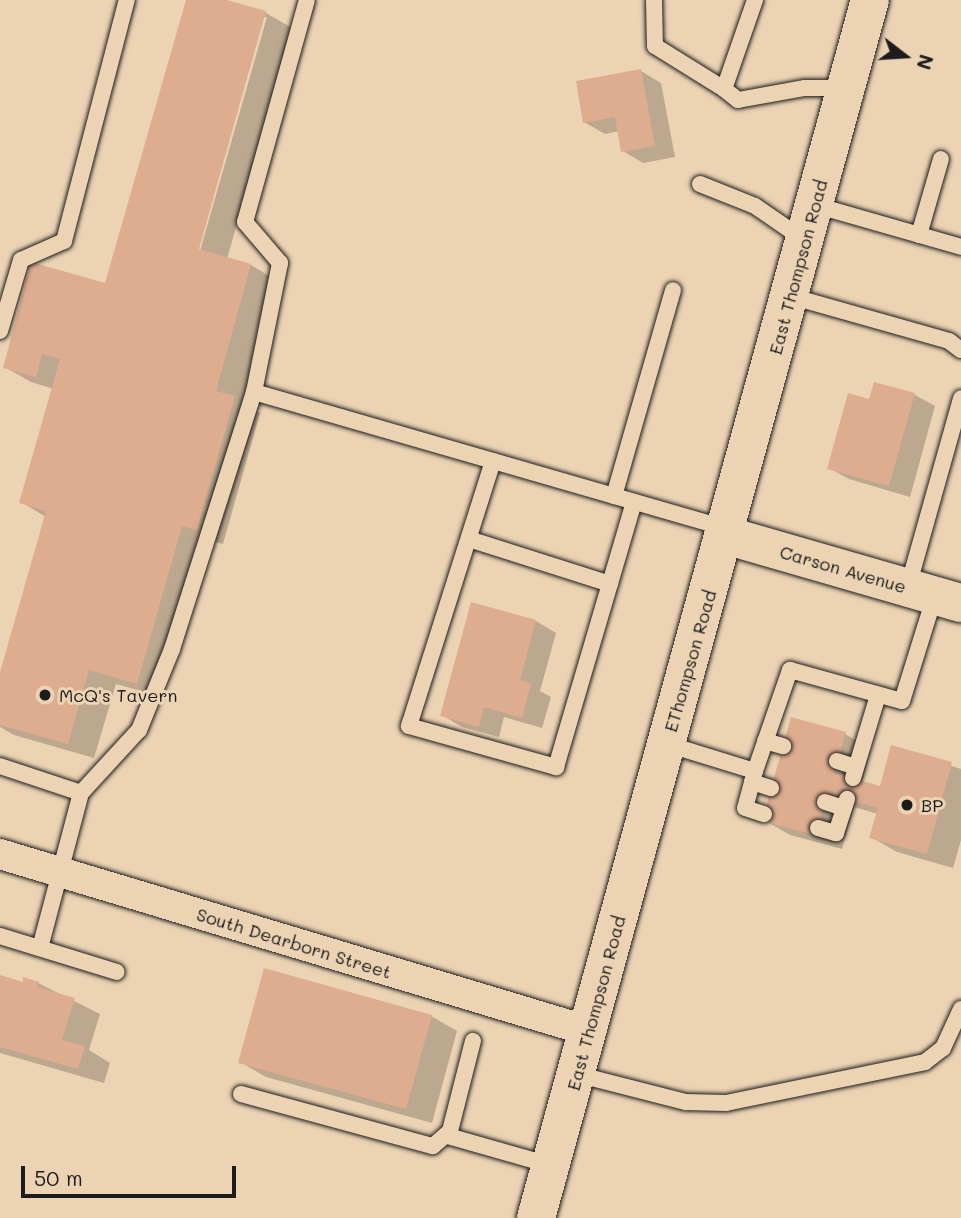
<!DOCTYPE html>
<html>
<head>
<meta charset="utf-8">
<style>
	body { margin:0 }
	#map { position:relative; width:961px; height:1218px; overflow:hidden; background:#ebd3b3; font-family:Mali,sans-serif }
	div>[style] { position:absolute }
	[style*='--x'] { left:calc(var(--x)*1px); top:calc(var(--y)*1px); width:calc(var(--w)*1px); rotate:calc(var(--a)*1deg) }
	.shadow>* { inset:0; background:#0003 }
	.building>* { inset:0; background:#dead90 }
	.roads { filter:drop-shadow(0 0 2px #1c1c1c) drop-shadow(0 0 2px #1c1c1c) }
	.lane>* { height:16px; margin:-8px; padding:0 8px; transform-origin:8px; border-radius:8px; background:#ebd3b3 }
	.street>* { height:30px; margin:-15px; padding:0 15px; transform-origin:15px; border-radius:15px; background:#ebd3b3 }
	.secondary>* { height:38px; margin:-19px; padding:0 19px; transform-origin:19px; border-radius:19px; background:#ebd3b3 }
	.dots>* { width:19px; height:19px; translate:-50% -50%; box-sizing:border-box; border:4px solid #ebd3b3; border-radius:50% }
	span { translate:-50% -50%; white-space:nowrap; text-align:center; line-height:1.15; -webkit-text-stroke:6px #ebd3b3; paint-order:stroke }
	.street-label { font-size:18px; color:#1c1c1c }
	.poi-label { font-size:18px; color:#1c1c1c }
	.left { translate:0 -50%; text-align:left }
	.north { position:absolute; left:870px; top:21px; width:70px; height:70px; -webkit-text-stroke:5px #ebd3b3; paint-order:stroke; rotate:107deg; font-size:19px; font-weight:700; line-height:28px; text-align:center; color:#1c1c1c }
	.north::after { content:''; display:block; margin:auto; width:24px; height:32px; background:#1c1c1c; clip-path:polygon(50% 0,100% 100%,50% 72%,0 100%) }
	.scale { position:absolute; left:21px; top:1166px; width:215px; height:32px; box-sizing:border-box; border:4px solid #1c1c1c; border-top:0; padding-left:9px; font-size:21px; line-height:24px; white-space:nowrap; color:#1c1c1c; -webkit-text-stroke:5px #ebd3b3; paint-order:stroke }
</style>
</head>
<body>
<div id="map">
	<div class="shadow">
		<i style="clip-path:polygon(evenodd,188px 0,220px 0,266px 13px,292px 28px,227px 259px,251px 265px,277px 281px,242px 402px,260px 413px,223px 544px,208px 540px,163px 697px,116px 684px,94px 758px,14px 735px,0 727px,0 678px,46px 517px,21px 502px,54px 389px,31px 382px,5px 367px,107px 285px,188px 0,263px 17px,267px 17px,198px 258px,195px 257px,263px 17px)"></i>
		<i style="clip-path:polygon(641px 71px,661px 83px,675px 157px,643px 163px,623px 151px,619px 131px,605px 134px,584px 122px)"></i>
		<i style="clip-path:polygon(875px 384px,915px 395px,935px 406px,910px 497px,849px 479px,829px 468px,870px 401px)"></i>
		<i style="clip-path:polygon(473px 604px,536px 621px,556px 633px,540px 691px,551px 697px,542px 728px,504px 717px,499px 737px,462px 727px,442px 715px)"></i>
		<i style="clip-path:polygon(845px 734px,871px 749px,862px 783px,881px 788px,892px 747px,961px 769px,961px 840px,953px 868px,897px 852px,871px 837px,878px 814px,854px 807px,842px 849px,790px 835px,764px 820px)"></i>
		<i style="clip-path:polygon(0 977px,24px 984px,38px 983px,100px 1014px,89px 1050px,110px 1063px,104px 1083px,0 1053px)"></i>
		<i style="clip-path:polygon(431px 1016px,457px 1031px,432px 1123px,266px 1077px,240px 1062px)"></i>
	</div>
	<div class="building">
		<i style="clip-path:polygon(186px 0,227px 0,266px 11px,199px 249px,251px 264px,216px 391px,235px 396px,197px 530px,182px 526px,137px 684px,89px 670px,68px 744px,0 725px,0 672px,46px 511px,19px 503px,60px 359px,42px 354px,36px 377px,3px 368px,31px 262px,105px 283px)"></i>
		<i style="clip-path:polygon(641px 69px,655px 146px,621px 152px,615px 117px,583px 123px,576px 81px)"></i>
		<i style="clip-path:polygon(874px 382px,915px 393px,889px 486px,827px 469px,848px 393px,869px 399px)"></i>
		<i style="clip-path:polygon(471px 602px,536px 620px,520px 680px,531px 684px,522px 718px,484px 707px,479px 727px,440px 716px)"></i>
		<i style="clip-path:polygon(791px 717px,846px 732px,834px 773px,880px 786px,891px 745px,952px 762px,927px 854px,869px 838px,878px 808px,827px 794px,816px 835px,762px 821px)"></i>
		<i style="clip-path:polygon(264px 968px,432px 1015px,406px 1109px,238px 1063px)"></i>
		<i style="clip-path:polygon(0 975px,23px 982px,23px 977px,39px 982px,37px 987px,75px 998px,62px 1040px,85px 1046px,78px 1069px,0 1047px)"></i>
	</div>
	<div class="roads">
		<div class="lane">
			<i style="--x:654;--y:0;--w:46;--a:88.8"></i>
			<i style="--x:655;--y:46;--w:81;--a:31.9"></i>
			<i style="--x:755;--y:0;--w:94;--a:109.2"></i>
			<i style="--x:724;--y:89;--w:18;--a:38"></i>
			<i style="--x:738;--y:100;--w:68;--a:-10.2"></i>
			<i style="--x:805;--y:88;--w:42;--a:0"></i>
			<i style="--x:700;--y:184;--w:59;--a:21.8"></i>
			<i style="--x:755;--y:206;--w:58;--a:34.5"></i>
			<i style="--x:815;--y:205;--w:152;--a:16"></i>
			<i style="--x:919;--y:235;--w:79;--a:-73.9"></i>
			<i style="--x:790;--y:296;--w:165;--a:15.8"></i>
			<i style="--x:949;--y:341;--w:15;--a:37"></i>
			<i style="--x:0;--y:331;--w:74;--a:-73.5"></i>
			<i style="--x:21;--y:260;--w:47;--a:-23.8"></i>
			<i style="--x:64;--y:241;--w:249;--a:-75.4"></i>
			<i style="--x:254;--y:392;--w:490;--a:16.1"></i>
			<i style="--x:493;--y:461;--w:278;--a:107.6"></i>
			<i style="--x:409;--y:726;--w:153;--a:15.6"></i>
			<i style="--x:556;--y:767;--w:276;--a:-73.6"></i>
			<i style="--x:614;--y:496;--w:214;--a:-74"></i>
			<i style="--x:469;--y:539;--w:148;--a:17.7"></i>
			<i style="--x:908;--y:587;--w:196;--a:-74.3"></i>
			<i style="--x:765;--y:741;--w:19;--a:16"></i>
			<i style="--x:667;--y:744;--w:92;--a:17.1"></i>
			<i style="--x:755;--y:771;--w:107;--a:-70.9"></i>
			<i style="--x:790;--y:670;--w:116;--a:15.5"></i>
			<i style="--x:902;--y:701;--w:111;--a:-72.7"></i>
			<i style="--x:837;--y:761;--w:20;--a:18"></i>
			<i style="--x:0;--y:766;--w:85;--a:18.4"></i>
			<i style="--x:755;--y:771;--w:38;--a:105"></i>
			<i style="--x:745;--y:808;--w:20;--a:18"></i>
			<i style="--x:853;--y:778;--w:87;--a:-73.2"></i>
			<i style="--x:752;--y:782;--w:20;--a:18"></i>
			<i style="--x:825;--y:802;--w:20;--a:18"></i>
			<i style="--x:818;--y:828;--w:19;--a:16"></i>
			<i style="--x:836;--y:833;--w:36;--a:-72"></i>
			<i style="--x:0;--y:936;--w:122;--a:17.1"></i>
			<i style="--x:40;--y:948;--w:160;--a:-75.2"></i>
			<i style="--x:81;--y:793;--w:86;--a:-47.4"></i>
			<i style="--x:139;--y:730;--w:87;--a:-67.8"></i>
			<i style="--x:172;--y:649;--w:270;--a:-72.3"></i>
			<i style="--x:254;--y:392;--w:132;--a:-78.6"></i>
			<i style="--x:280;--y:263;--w:54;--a:-130.5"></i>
			<i style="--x:245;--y:222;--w:230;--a:-74.4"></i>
			<i style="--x:576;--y:1074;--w:114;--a:14.3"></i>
			<i style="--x:686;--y:1102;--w:40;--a:1.4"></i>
			<i style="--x:726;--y:1103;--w:203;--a:-11.6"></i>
			<i style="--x:925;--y:1062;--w:23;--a:-38"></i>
			<i style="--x:943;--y:1048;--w:43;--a:-65.2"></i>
			<i style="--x:241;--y:1094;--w:199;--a:15.2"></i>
			<i style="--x:433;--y:1146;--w:23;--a:-41"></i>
			<i style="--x:450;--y:1131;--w:93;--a:-75.7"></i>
			<i style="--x:448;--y:1136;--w:106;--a:15.9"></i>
		</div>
		<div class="street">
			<i style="--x:0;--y:854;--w:615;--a:16.73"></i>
		</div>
		<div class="secondary">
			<i style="--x:725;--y:535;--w:246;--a:16.1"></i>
			<i style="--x:536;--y:1218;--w:1263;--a:-74.67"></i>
		</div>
	</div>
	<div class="dots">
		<i style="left:45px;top:695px;background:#1c1c1c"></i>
		<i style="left:907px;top:805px;background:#1c1c1c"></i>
	</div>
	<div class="street-label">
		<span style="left:798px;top:267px;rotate:-75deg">East Thompson Road</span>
		<span style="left:843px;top:569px;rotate:16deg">Carson Avenue</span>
		<span style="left:690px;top:661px;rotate:-74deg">EThompson Road</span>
		<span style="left:294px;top:943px;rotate:17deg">South Dearborn Street</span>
		<span style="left:596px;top:1003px;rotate:-75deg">East Thompson Road</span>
	</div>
	<div class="poi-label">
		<span class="left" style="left:59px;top:695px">McQ's Tavern</span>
		<span class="left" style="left:921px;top:805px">BP</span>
	</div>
	<div class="north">N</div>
	<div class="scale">50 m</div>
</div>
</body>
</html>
